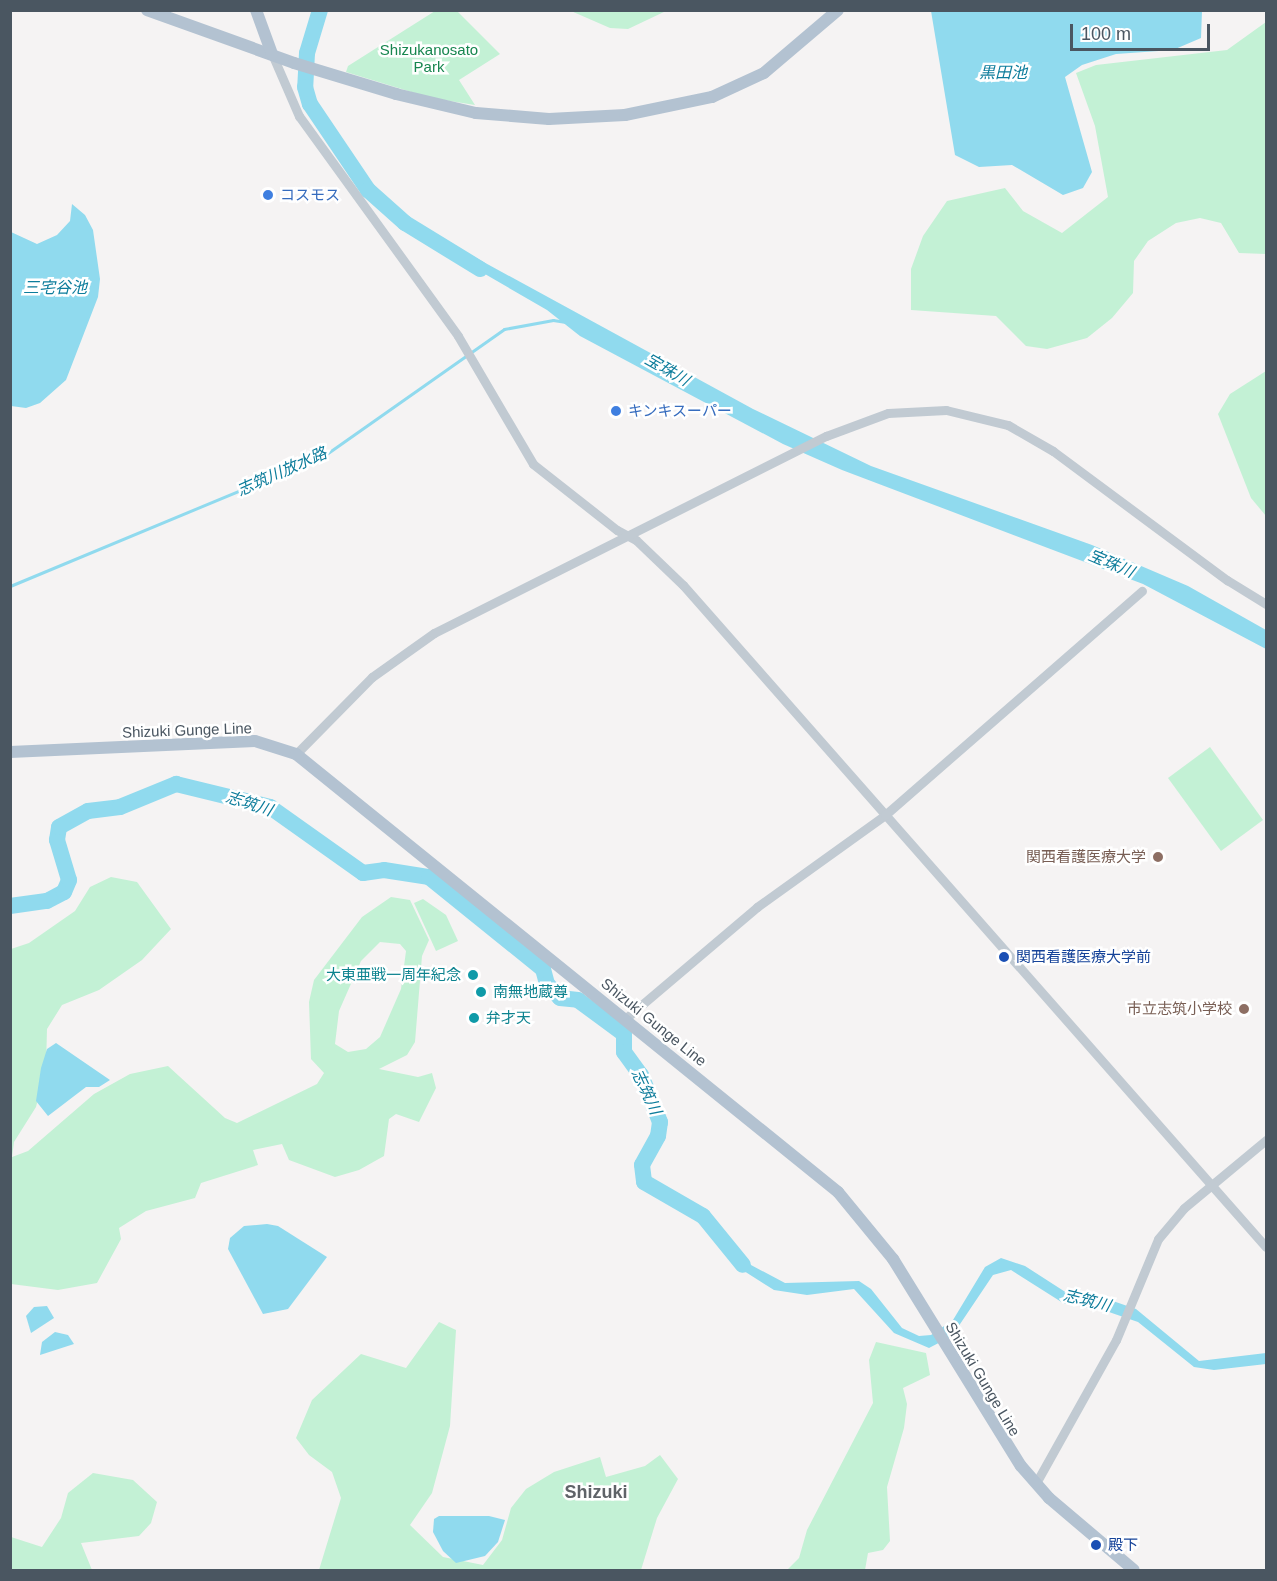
<!DOCTYPE html>
<html>
<head>
<meta charset="utf-8">
<style>
	body { margin:0 }
	#map { position:relative; width:1277px; height:1581px; overflow:hidden; background:#f5f3f3; font-family:Arial,"Noto Sans JP",sans-serif }
	div>[style] { position:absolute }
	[style*='--x'] { left:calc(var(--x)*1px); top:calc(var(--y)*1px); width:calc(var(--w)*1px); rotate:calc(var(--a)*1deg) }
	.green>* { inset:0; background:#c3f1d5 }
	.water>* { inset:0; background:#90daee }
	.stream>* { height:3px; margin:-1.5px; padding:0 1.5px; transform-origin:1.5px; border-radius:1.5px; background:#90daee }
	.river>* { height:16px; margin:-8px; padding:0 8px; transform-origin:8px; border-radius:8px; background:#90daee }
	.minor>* { height:9px; margin:-4.5px; padding:0 4.5px; transform-origin:4.5px; border-radius:4.5px; background:#c1cad2 }
	.major>* { height:12px; margin:-6px; padding:0 6px; transform-origin:6px; border-radius:6px; background:#b3c2d1 }
	.dots>* { width:16px; height:16px; translate:-50% -50%; box-sizing:border-box; border:3px solid #fff; border-radius:50% }
	span { translate:-50% -50%; white-space:nowrap; text-align:center; line-height:1.15; -webkit-text-stroke:5px #fff; paint-order:stroke }
	.park-label { font-size:15px; color:#17864f }
	.shop-label { font-size:15px; color:#366cbe }
	.left { translate:0 -50%; text-align:left }
	.street-label { font-size:15px; color:#4a5661 }
	.education-label { font-size:15px; color:#785e54 }
	.right { translate:-100% -50%; text-align:right }
	.transit-label { font-size:15px; color:#164399 }
	.culture-label { font-size:15px; color:#0d838f }
	.water-label { font-size:16px; color:#0c7c9b; font-style:italic }
	.quarter-label { font-size:18px; color:#5f6368; font-weight:700 }
	.frame { position:absolute; inset:0; border:12px solid #4a5661; pointer-events:none }
	.scale { position:absolute; left:1070px; top:24px; width:140px; height:27px; box-sizing:border-box; border:3px solid #4a5661; border-top:0; padding-left:8px; font-size:18px; line-height:21px; white-space:nowrap; color:#4a5661; -webkit-text-stroke:4px #fff; paint-order:stroke }
</style>
</head>
<body>
<div id="map">
	<div class="green">
		<i style="clip-path:polygon(435px 11px,457px 11px,500px 54px,459px 80px,475px 105px,431px 98px,346px 72px,348px 66px)"></i>
		<i style="clip-path:polygon(571px 11px,666px 11px,628px 29px,610px 28px)"></i>
		<i style="clip-path:polygon(1266px 22px,1266px 254px,1239px 253px,1221px 223px,1200px 218px,1176px 223px,1148px 241px,1134px 261px,1133px 293px,1112px 318px,1087px 338px,1047px 349px,1026px 346px,996px 316px,911px 310px,911px 269px,923px 236px,947px 201px,1005px 188px,1023px 211px,1062px 233px,1108px 197px,1095px 126px,1076px 73px,1096px 65px,1227px 50px)"></i>
		<i style="clip-path:polygon(1266px 371px,1266px 516px,1251px 498px,1218px 414px,1230px 394px)"></i>
		<i style="clip-path:polygon(1210px 747px,1263px 820px,1221px 851px,1168px 778px)"></i>
		<i style="clip-path:polygon(evenodd,111px 877px,137px 882px,171px 929px,142px 960px,99px 990px,62px 1005px,47px 1029px,46px 1068px,36px 1107px,14px 1142px,12px 1157px,28px 1151px,94px 1094px,130px 1074px,168px 1066px,225px 1118px,237px 1123px,317px 1084px,324px 1073px,311px 1059px,309px 1002px,314px 980px,362px 917px,391px 897px,410px 900px,429px 940px,422px 956px,415px 1042px,407px 1055px,379px 1069px,418px 1077px,432px 1073px,436px 1088px,419px 1122px,396px 1114px,389px 1119px,384px 1156px,359px 1170px,335px 1177px,289px 1160px,282px 1144px,253px 1150px,258px 1165px,201px 1183px,195px 1198px,146px 1211px,119px 1228px,121px 1239px,97px 1283px,58px 1290px,11px 1284px,11px 949px,29px 943px,75px 911px,90px 887px,111px 877px,380px 942px,400px 944px,406px 951px,401px 989px,380px 1037px,366px 1049px,348px 1052px,335px 1044px,339px 1011px,361px 961px,380px 942px)"></i>
		<i style="clip-path:polygon(423px 899px,446px 915px,458px 941px,436px 951px,414px 903px)"></i>
		<i style="clip-path:polygon(439px 1322px,456px 1330px,450px 1426px,432px 1493px,410px 1525px,443px 1557px,483px 1565px,502px 1540px,511px 1508px,526px 1489px,554px 1472px,600px 1457px,606px 1477px,645px 1466px,660px 1455px,678px 1479px,657px 1518px,641px 1570px,319px 1570px,341px 1498px,332px 1472px,309px 1455px,296px 1438px,312px 1400px,361px 1354px,406px 1368px)"></i>
		<i style="clip-path:polygon(876px 1342px,926px 1353px,930px 1375px,903px 1388px,907px 1404px,904px 1428px,887px 1487px,890px 1541px,883px 1550px,868px 1553px,865px 1570px,787px 1570px,799px 1558px,807px 1530px,873px 1403px,869px 1360px)"></i>
		<i style="clip-path:polygon(93px 1473px,133px 1480px,157px 1502px,151px 1523px,139px 1536px,81px 1543px,92px 1570px,11px 1570px,11px 1537px,42px 1547px,61px 1518px,68px 1493px)"></i>
	</div>
	<div class="water">
		<i style="clip-path:polygon(1202px 11px,1201px 38px,1173px 50px,1116px 54px,1082px 65px,1065px 77px,1092px 172px,1083px 188px,1063px 195px,1012px 165px,979px 167px,955px 155px,931px 11px)"></i>
		<i style="clip-path:polygon(72px 204px,85px 215px,93px 230px,100px 279px,98px 297px,66px 380px,40px 403px,26px 408px,11px 406px,11px 232px,37px 244px,57px 235px,70px 221px)"></i>
		<i style="clip-path:polygon(469px 254px,753px 409px,871px 466px,1092px 545px,1188px 586px,1266px 630px,1266px 649px,1143px 584px,842px 470px,783px 444px,580px 336px,547px 310px,459px 259px)"></i>
		<i style="clip-path:polygon(56px 1043px,110px 1080px,99px 1087px,86px 1087px,48px 1116px,36px 1101px,41px 1068px,47px 1049px)"></i>
		<i style="clip-path:polygon(267px 1224px,278px 1226px,327px 1257px,288px 1309px,263px 1314px,228px 1249px,230px 1238px,244px 1226px)"></i>
		<i style="clip-path:polygon(736px 1248px,751px 1265px,785px 1283px,859px 1281px,871px 1289px,902px 1328px,919px 1336px,931px 1335px,953px 1320px,985px 1267px,1001px 1258px,1025px 1266px,1070px 1295px,1110px 1300px,1136px 1309px,1199px 1361px,1266px 1353px,1266px 1364px,1214px 1370px,1194px 1367px,1138px 1322px,1106px 1311px,1063px 1303px,1011px 1270px,993px 1275px,952px 1336px,929px 1348px,894px 1333px,854px 1289px,807px 1295px,774px 1290px,744px 1271px,725px 1250px)"></i>
		<i style="clip-path:polygon(47px 1306px,54px 1318px,31px 1333px,26px 1316px,34px 1307px)"></i>
		<i style="clip-path:polygon(55px 1332px,68px 1335px,74px 1344px,40px 1355px,42px 1342px)"></i>
		<i style="clip-path:polygon(439px 1516px,489px 1516px,505px 1520px,498px 1542px,485px 1556px,456px 1563px,443px 1551px,433px 1532px,434px 1519px)"></i>
	</div>
	<div class="stream">
		<i style="--x:10;--y:586;--w:341;--a:-22.6"></i>
		<i style="--x:325;--y:455;--w:219;--a:-35.1"></i>
		<i style="--x:504;--y:329;--w:50;--a:-10.4"></i>
		<i style="--x:553;--y:320;--w:13;--a:9"></i>
	</div>
	<div class="river">
		<i style="--x:320;--y:10;--w:45;--a:106.8"></i>
		<i style="--x:307;--y:53;--w:34;--a:93"></i>
		<i style="--x:305;--y:87;--w:18;--a:74"></i>
		<i style="--x:310;--y:104;--w:104;--a:56"></i>
		<i style="--x:368;--y:190;--w:50;--a:41.7"></i>
		<i style="--x:405;--y:223;--w:88;--a:31.5"></i>
		<i style="--x:10;--y:906;--w:37;--a:-8"></i>
		<i style="--x:47;--y:901;--w:19;--a:-28"></i>
		<i style="--x:64;--y:892;--w:13;--a:-67"></i>
		<i style="--x:69;--y:880;--w:42;--a:-106.7"></i>
		<i style="--x:57;--y:840;--w:13;--a:-81"></i>
		<i style="--x:59;--y:827;--w:33;--a:-29"></i>
		<i style="--x:88;--y:811;--w:32;--a:-7"></i>
		<i style="--x:120;--y:807;--w:61;--a:-22.3"></i>
		<i style="--x:176;--y:784;--w:97;--a:13.7"></i>
		<i style="--x:270;--y:807;--w:114;--a:35.4"></i>
		<i style="--x:363;--y:873;--w:21;--a:-8"></i>
		<i style="--x:384;--y:870;--w:46;--a:8.8"></i>
		<i style="--x:429;--y:877;--w:146;--a:38.9"></i>
		<i style="--x:543;--y:969;--w:16;--a:75"></i>
		<i style="--x:547;--y:984;--w:19;--a:47"></i>
		<i style="--x:560;--y:998;--w:18;--a:6"></i>
		<i style="--x:578;--y:1000;--w:57;--a:36.5"></i>
		<i style="--x:624;--y:1034;--w:18;--a:90"></i>
		<i style="--x:624;--y:1052;--w:29;--a:54"></i>
		<i style="--x:641;--y:1075;--w:51;--a:68"></i>
		<i style="--x:660;--y:1122;--w:14;--a:98"></i>
		<i style="--x:658;--y:1136;--w:33;--a:119"></i>
		<i style="--x:642;--y:1165;--w:17;--a:83"></i>
		<i style="--x:644;--y:1182;--w:68;--a:30"></i>
		<i style="--x:703;--y:1216;--w:63;--a:50.8"></i>
	</div>
	<div class="minor">
		<i style="--x:272;--y:54;--w:68;--a:66.5"></i>
		<i style="--x:299;--y:116;--w:271;--a:54.1"></i>
		<i style="--x:458;--y:336;--w:148;--a:59.6"></i>
		<i style="--x:533;--y:464;--w:107;--a:38.2"></i>
		<i style="--x:617;--y:530;--w:21;--a:28"></i>
		<i style="--x:636;--y:540;--w:65;--a:43.8"></i>
		<i style="--x:683;--y:585;--w:882;--a:48.63"></i>
		<i style="--x:296;--y:754;--w:108;--a:-45.4"></i>
		<i style="--x:372;--y:677;--w:76;--a:-35.4"></i>
		<i style="--x:434;--y:633;--w:439;--a:-26.7"></i>
		<i style="--x:826;--y:436;--w:66;--a:-20.4"></i>
		<i style="--x:888;--y:413;--w:58;--a:-3"></i>
		<i style="--x:946;--y:410;--w:64;--a:13.6"></i>
		<i style="--x:1008;--y:425;--w:52;--a:30"></i>
		<i style="--x:1053;--y:451;--w:217;--a:36.6"></i>
		<i style="--x:1227;--y:580;--w:46;--a:31.6"></i>
		<i style="--x:625;--y:1019;--w:173;--a:-40.3"></i>
		<i style="--x:757;--y:907;--w:158;--a:-35.7"></i>
		<i style="--x:885;--y:815;--w:341;--a:-41.1"></i>
		<i style="--x:1036;--y:1483;--w:164;--a:-60.8"></i>
		<i style="--x:1116;--y:1340;--w:109;--a:-67.4"></i>
		<i style="--x:1158;--y:1239;--w:40;--a:-50"></i>
		<i style="--x:1184;--y:1208;--w:107;--a:-39.7"></i>
	</div>
	<div class="major">
		<i style="--x:147;--y:10;--w:156;--a:19.8"></i>
		<i style="--x:294;--y:63;--w:107;--a:16.9"></i>
		<i style="--x:396;--y:94;--w:82;--a:13.4"></i>
		<i style="--x:476;--y:113;--w:73;--a:4.7"></i>
		<i style="--x:549;--y:119;--w:76;--a:-3"></i>
		<i style="--x:625;--y:115;--w:89;--a:-11.7"></i>
		<i style="--x:712;--y:97;--w:57;--a:-24.8"></i>
		<i style="--x:764;--y:73;--w:97;--a:-40.4"></i>
		<i style="--x:256;--y:10;--w:47;--a:70"></i>
		<i style="--x:10;--y:752;--w:245;--a:-2.6"></i>
		<i style="--x:255;--y:741;--w:43;--a:17.6"></i>
		<i style="--x:296;--y:754;--w:697;--a:38.94"></i>
		<i style="--x:838;--y:1192;--w:87;--a:50.6"></i>
		<i style="--x:893;--y:1259;--w:243;--a:58.3"></i>
		<i style="--x:1021;--y:1466;--w:43;--a:48.8"></i>
		<i style="--x:1049;--y:1498;--w:111;--a:40.3"></i>
	</div>
	<div class="dots">
		<i style="left:268px;top:195px;background:#3f7fe0"></i>
		<i style="left:616px;top:411px;background:#3f7fe0"></i>
		<i style="left:1158px;top:857px;background:#8d6e63"></i>
		<i style="left:1004px;top:957px;background:#1a4fb4"></i>
		<i style="left:473px;top:975px;background:#0f9aa8"></i>
		<i style="left:481px;top:992px;background:#0f9aa8"></i>
		<i style="left:1244px;top:1009px;background:#8d6e63"></i>
		<i style="left:474px;top:1018px;background:#0f9aa8"></i>
		<i style="left:1096px;top:1545px;background:#1a4fb4"></i>
	</div>
	<div class="park-label">
		<span style="left:429px;top:58px">Shizukanosato<br>Park</span>
	</div>
	<div class="shop-label">
		<span class="left" style="left:280px;top:195px">コスモス</span>
		<span class="left" style="left:628px;top:411px">キンキスーパー</span>
	</div>
	<div class="street-label">
		<span style="left:187px;top:730px;rotate:-2deg">Shizuki Gunge Line</span>
		<span style="left:654px;top:1022px;rotate:39deg">Shizuki Gunge Line</span>
		<span style="left:983px;top:1379px;rotate:59deg">Shizuki Gunge Line</span>
	</div>
	<div class="education-label">
		<span class="right" style="left:1146px;top:857px">関西看護医療大学</span>
		<span class="right" style="left:1232px;top:1009px">市立志筑小学校</span>
	</div>
	<div class="transit-label">
		<span class="left" style="left:1016px;top:957px">関西看護医療大学前</span>
		<span class="left" style="left:1108px;top:1545px">殿下</span>
	</div>
	<div class="culture-label">
		<span class="right" style="left:461px;top:975px">大東亜戦一周年紀念</span>
		<span class="left" style="left:493px;top:992px">南無地蔵尊</span>
		<span class="left" style="left:486px;top:1018px">弁才天</span>
	</div>
	<div class="water-label">
		<span style="left:1003px;top:73px">黒田池</span>
		<span style="left:55px;top:288px">三宅谷池</span>
		<span style="left:667px;top:370px;rotate:30deg">宝珠川</span>
		<span style="left:282px;top:472px;rotate:-24deg">志筑川放水路</span>
		<span style="left:1111px;top:564px;rotate:23deg">宝珠川</span>
		<span style="left:249px;top:804px;rotate:18deg">志筑川</span>
		<span style="left:646px;top:1092px;rotate:65deg">志筑川</span>
		<span style="left:1087px;top:1301px;rotate:14deg">志筑川</span>
	</div>
	<div class="quarter-label">
		<span style="left:596px;top:1492px">Shizuki</span>
	</div>
	<div class="frame"></div>
	<div class="scale">100 m</div>
</div>
</body>
</html>
